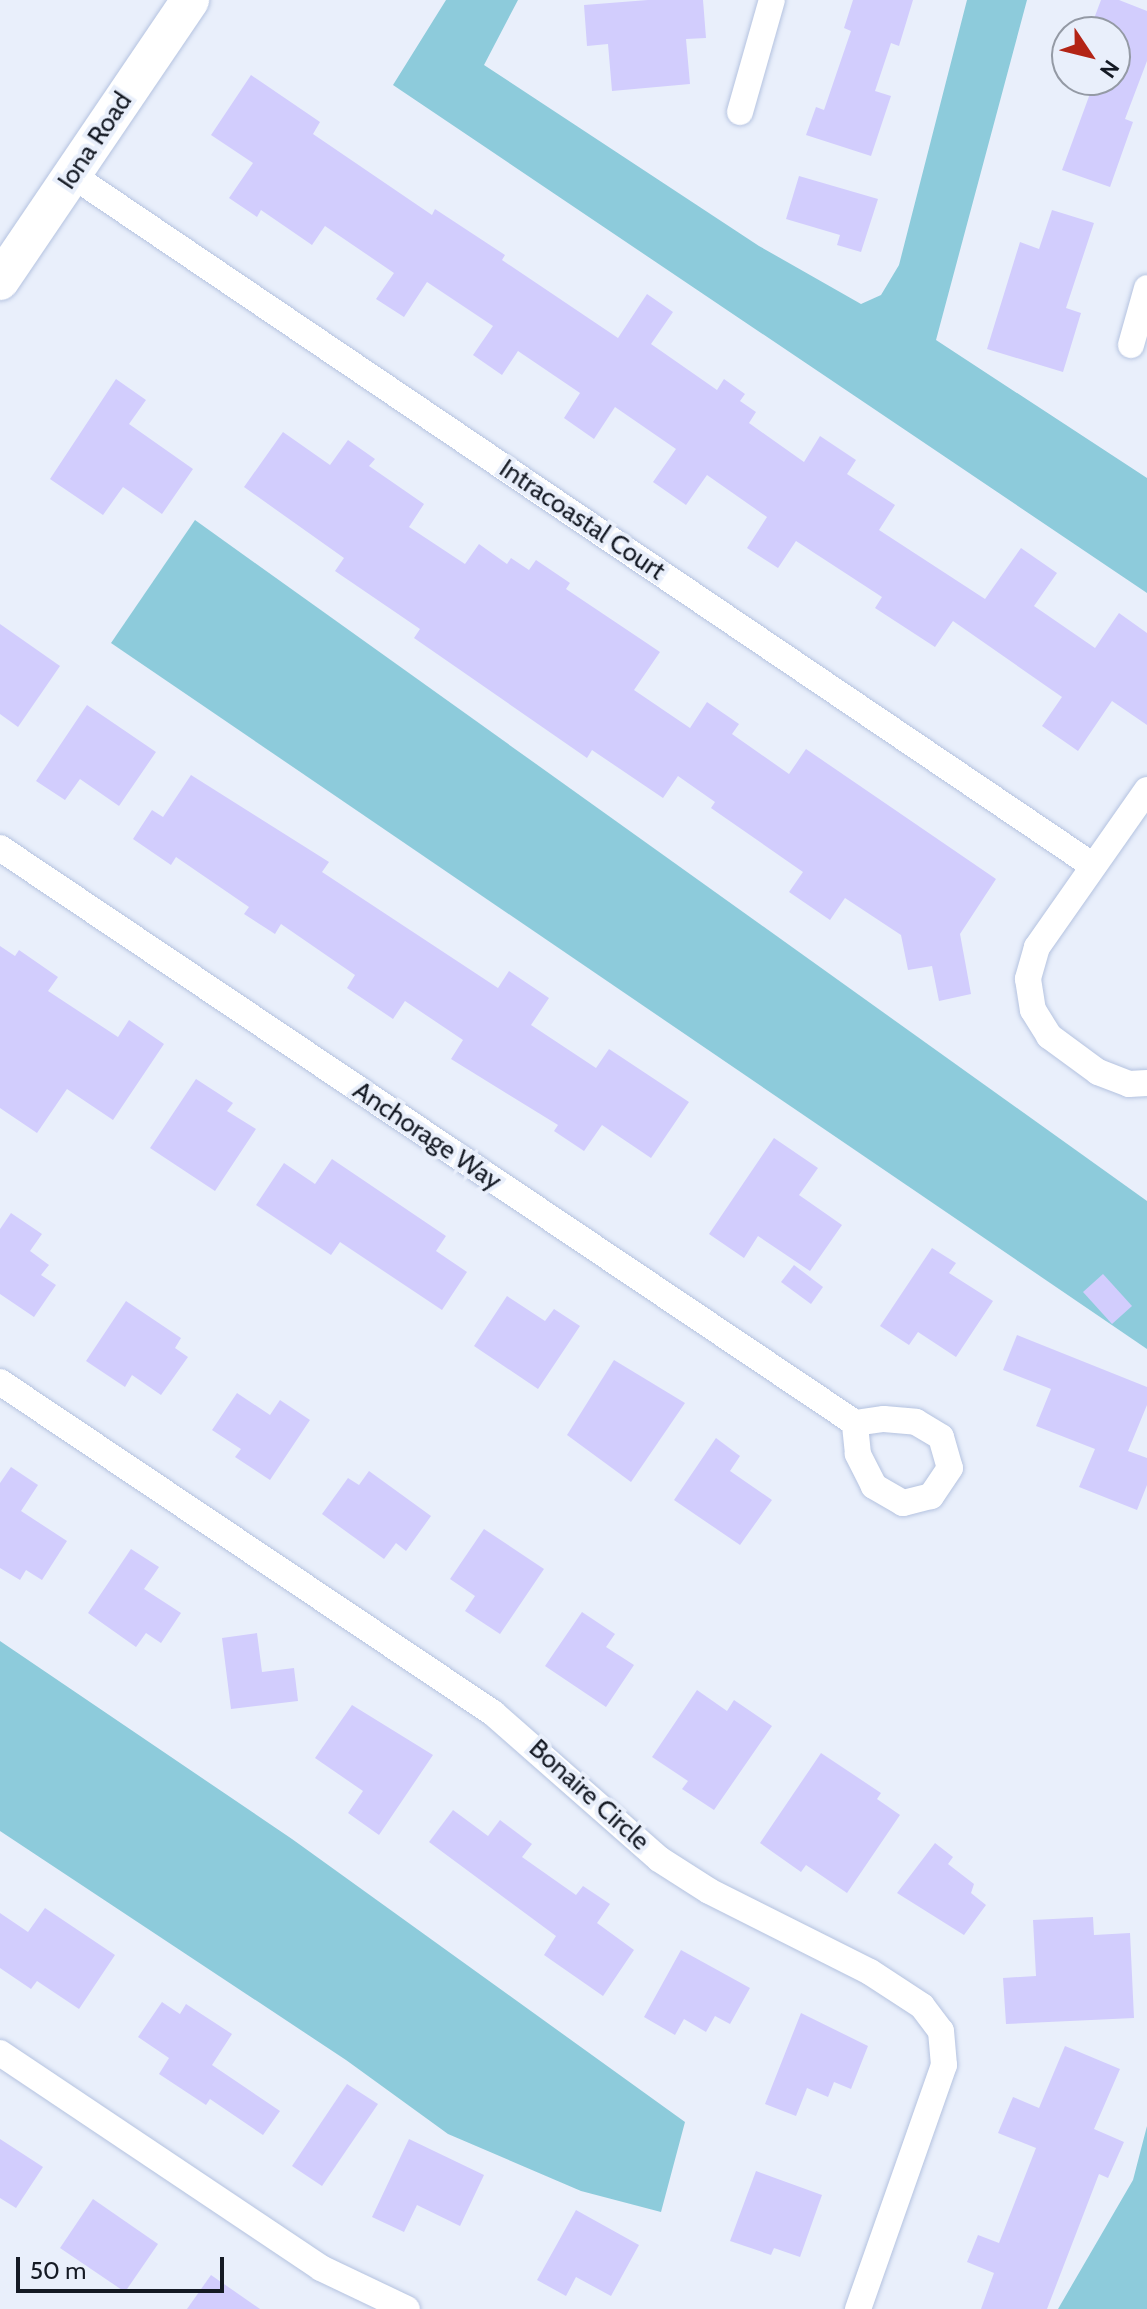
<!DOCTYPE html>
<html>
<head>
<meta charset="utf-8">
<style>
	body { margin:0 }
	#map { position:relative; width:1147px; height:2309px; overflow:hidden; background:#e9effb; font-family:Cabin,sans-serif }
	div>[style] { position:absolute }
	[style*='--x'] { left:calc(var(--x)*1px); top:calc(var(--y)*1px); width:calc(var(--w)*1px); rotate:calc(var(--a)*1deg) }
	.water>* { inset:0; background:#8dcbdb }
	.building>* { inset:0; background:#d2cdfd }
	.roads { filter:drop-shadow(0 0 2px #b5c3e0) drop-shadow(0 0 2px #b5c3e0) }
	.street>* { height:26px; margin:-13px; padding:0 13px; transform-origin:13px; border-radius:13px; background:#fff }
	.secondary>* { height:38px; margin:-19px; padding:0 19px; transform-origin:19px; border-radius:19px; background:#fff }
	span { translate:-50% -50%; white-space:nowrap; text-align:center; line-height:1.15; -webkit-text-stroke:8px #e9effb; paint-order:stroke }
	.street-label { font-size:26px; color:#151a24 }
	.north { position:absolute; left:1051px; top:16px; width:80px; height:80px; box-sizing:border-box; background:#e9effb; border:2px solid #949aa5; border-radius:50%; rotate:125deg; font-size:22px; font-weight:700; line-height:32px; text-align:center; color:#151a24 }
	.north::after { content:''; display:block; margin:auto; width:28px; height:36px; background:#b32416; clip-path:polygon(50% 0,100% 100%,50% 72%,0 100%) }
	.scale { position:absolute; left:16px; top:2257px; width:208px; height:36px; box-sizing:border-box; border:4px solid #151a24; border-top:0; padding-left:10px; font-size:24px; line-height:28px; white-space:nowrap; color:#151a24; -webkit-text-stroke:6px #e9effb; paint-order:stroke }
</style>
</head>
<body>
<div id="map">
	<div class="water">
		<i style="clip-path:polygon(446px 0,518px 0,484px 65px,759px 246px,861px 304px,881px 295px,899px 265px,967px 0,1027px 0,936px 340px,1147px 478px,1147px 593px,393px 85px)"></i>
		<i style="clip-path:polygon(195px 520px,1147px 1201px,1147px 1349px,111px 643px)"></i>
		<i style="clip-path:polygon(0 1641px,292px 1839px,685px 2122px,661px 2212px,581px 2191px,448px 2134px,346px 2060px,0 1831px)"></i>
		<i style="clip-path:polygon(1147px 2126px,1147px 2309px,1058px 2309px,1133px 2180px)"></i>
	</div>
	<div class="building">
		<i style="clip-path:polygon(648px 0,703px 0,706px 38px,686px 39px,690px 84px,612px 91px,608px 44px,587px 46px,584px 5px)"></i>
		<i style="clip-path:polygon(853px 0,913px 0,899px 46px,891px 43px,875px 91px,891px 96px,871px 156px,806px 135px,816px 107px,824px 110px,851px 31px,844px 28px)"></i>
		<i style="clip-path:polygon(1101px 0,1119px 0,1147px 11px,1147px 61px,1125px 119px,1133px 122px,1110px 187px,1062px 170px,1095px 80px,1115px 80px,1115px 32px,1089px 32px)"></i>
		<i style="clip-path:polygon(251px 75px,320px 122px,313px 134px,432px 215px,435px 209px,505px 255px,502px 260px,618px 338px,647px 294px,673px 312px,651px 344px,717px 390px,724px 379px,745px 394px,740px 401px,756px 412px,749px 423px,804px 462px,820px 436px,856px 460px,847px 474px,895px 505px,879px 530px,985px 599px,1021px 548px,1057px 573px,1034px 606px,1095px 648px,1119px 613px,1147px 633px,1147px 725px,1112px 701px,1078px 751px,1042px 726px,1062px 697px,953px 621px,935px 647px,875px 608px,882px 597px,796px 541px,778px 568px,747px 548px,767px 517px,707px 475px,686px 505px,653px 482px,676px 449px,615px 407px,594px 439px,564px 418px,580px 393px,518px 351px,502px 375px,473px 355px,493px 326px,427px 282px,404px 317px,376px 299px,394px 273px,325px 226px,312px 245px,261px 210px,257px 217px,229px 198px,253px 163px,211px 135px)"></i>
		<i style="clip-path:polygon(799px 176px,878px 199px,861px 252px,837px 245px,840px 235px,786px 219px)"></i>
		<i style="clip-path:polygon(1052px 210px,1094px 223px,1066px 308px,1081px 313px,1063px 372px,987px 349px,1020px 242px,1039px 249px)"></i>
		<i style="clip-path:polygon(116px 379px,146px 400px,129px 424px,193px 469px,162px 514px,123px 487px,103px 515px,50px 479px)"></i>
		<i style="clip-path:polygon(283px 432px,330px 465px,348px 440px,375px 459px,369px 466px,424px 504px,409px 527px,465px 564px,479px 544px,507px 564px,511px 558px,529px 570px,536px 560px,570px 583px,566px 589px,660px 652px,634px 690px,690px 728px,707px 702px,739px 724px,732px 734px,789px 774px,806px 749px,996px 879px,960px 934px,971px 994px,939px 1001px,932px 966px,908px 970px,901px 935px,845px 898px,830px 920px,789px 892px,803px 872px,711px 808px,715px 802px,678px 776px,663px 798px,592px 750px,587px 758px,414px 638px,420px 629px,335px 571px,344px 558px,244px 487px)"></i>
		<i style="clip-path:polygon(0 624px,60px 666px,18px 727px,0 714px)"></i>
		<i style="clip-path:polygon(87px 705px,156px 752px,119px 806px,80px 779px,65px 800px,36px 781px)"></i>
		<i style="clip-path:polygon(191px 775px,329px 862px,322px 872px,498px 988px,509px 971px,549px 998px,531px 1025px,596px 1068px,609px 1049px,689px 1102px,651px 1158px,602px 1125px,584px 1151px,554px 1131px,558px 1125px,451px 1059px,463px 1040px,405px 1001px,393px 1019px,347px 988px,355px 975px,281px 924px,275px 934px,244px 914px,249px 907px,176px 857px,171px 865px,133px 839px,152px 810px,163px 817px)"></i>
		<i style="clip-path:polygon(0 946px,15px 956px,19px 950px,58px 977px,48px 991px,118px 1037px,129px 1020px,164px 1044px,113px 1120px,67px 1089px,37px 1133px,0 1108px)"></i>
		<i style="clip-path:polygon(196px 1079px,233px 1103px,227px 1111px,256px 1129px,215px 1191px,150px 1148px)"></i>
		<i style="clip-path:polygon(774px 1138px,818px 1168px,799px 1195px,842px 1225px,810px 1271px,758px 1236px,744px 1258px,709px 1234px)"></i>
		<i style="clip-path:polygon(332px 1159px,446px 1236px,436px 1251px,467px 1272px,442px 1310px,340px 1242px,331px 1255px,256px 1205px,284px 1163px,315px 1184px)"></i>
		<i style="clip-path:polygon(11px 1213px,42px 1234px,30px 1251px,49px 1265px,41px 1275px,56px 1285px,34px 1317px,0 1294px,0 1229px)"></i>
		<i style="clip-path:polygon(932px 1248px,956px 1263px,949px 1273px,993px 1301px,956px 1357px,918px 1332px,909px 1345px,880px 1326px)"></i>
		<i style="clip-path:polygon(794px 1265px,823px 1287px,811px 1304px,781px 1282px)"></i>
		<i style="clip-path:polygon(1103px 1274px,1132px 1306px,1112px 1324px,1083px 1292px)"></i>
		<i style="clip-path:polygon(507px 1296px,545px 1321px,554px 1309px,580px 1326px,538px 1389px,474px 1346px)"></i>
		<i style="clip-path:polygon(126px 1301px,181px 1338px,175px 1348px,188px 1357px,161px 1395px,132px 1375px,125px 1387px,86px 1361px)"></i>
		<i style="clip-path:polygon(1017px 1335px,1147px 1387px,1147px 1405px,1128px 1451px,1147px 1458px,1147px 1485px,1137px 1510px,1079px 1487px,1095px 1449px,1036px 1426px,1051px 1389px,1003px 1370px)"></i>
		<i style="clip-path:polygon(614px 1360px,685px 1403px,631px 1482px,567px 1435px)"></i>
		<i style="clip-path:polygon(237px 1393px,270px 1415px,280px 1400px,310px 1420px,270px 1480px,235px 1457px,241px 1449px,212px 1430px)"></i>
		<i style="clip-path:polygon(716px 1438px,740px 1456px,730px 1471px,772px 1500px,740px 1545px,674px 1500px)"></i>
		<i style="clip-path:polygon(11px 1467px,38px 1485px,21px 1511px,67px 1541px,42px 1580px,26px 1570px,20px 1580px,0 1568px,0 1483px)"></i>
		<i style="clip-path:polygon(369px 1471px,431px 1516px,406px 1551px,396px 1543px,384px 1559px,322px 1514px,348px 1478px,359px 1485px)"></i>
		<i style="clip-path:polygon(484px 1529px,544px 1569px,500px 1634px,465px 1611px,475px 1596px,450px 1579px)"></i>
		<i style="clip-path:polygon(131px 1549px,159px 1567px,144px 1589px,181px 1613px,161px 1643px,146px 1633px,136px 1647px,88px 1613px)"></i>
		<i style="clip-path:polygon(582px 1612px,615px 1634px,606px 1647px,634px 1665px,606px 1707px,545px 1666px)"></i>
		<i style="clip-path:polygon(257px 1633px,262px 1672px,294px 1668px,298px 1701px,231px 1709px,222px 1638px)"></i>
		<i style="clip-path:polygon(697px 1690px,727px 1711px,734px 1700px,772px 1726px,714px 1810px,682px 1789px,688px 1781px,652px 1757px)"></i>
		<i style="clip-path:polygon(352px 1705px,433px 1755px,379px 1835px,348px 1813px,363px 1791px,315px 1758px)"></i>
		<i style="clip-path:polygon(821px 1753px,881px 1793px,877px 1799px,900px 1815px,847px 1893px,806px 1865px,801px 1872px,760px 1843px)"></i>
		<i style="clip-path:polygon(453px 1810px,488px 1836px,500px 1820px,532px 1844px,522px 1857px,576px 1895px,583px 1886px,610px 1904px,597px 1923px,634px 1950px,603px 1996px,544px 1955px,556px 1936px,429px 1842px)"></i>
		<i style="clip-path:polygon(935px 1843px,953px 1857px,948px 1864px,974px 1884px,971px 1893px,986px 1905px,964px 1935px,897px 1893px)"></i>
		<i style="clip-path:polygon(45px 1908px,115px 1955px,79px 2009px,37px 1981px,31px 1989px,0 1968px,0 1913px,28px 1932px)"></i>
		<i style="clip-path:polygon(1093px 1917px,1094px 1935px,1130px 1933px,1134px 2018px,1006px 2024px,1003px 1978px,1036px 1976px,1033px 1920px)"></i>
		<i style="clip-path:polygon(681px 1950px,750px 1988px,730px 2024px,715px 2016px,706px 2032px,684px 2019px,675px 2035px,644px 2017px)"></i>
		<i style="clip-path:polygon(162px 2002px,180px 2014px,186px 2004px,232px 2034px,212px 2065px,280px 2111px,263px 2135px,210px 2099px,206px 2105px,159px 2074px,169px 2058px,138px 2037px)"></i>
		<i style="clip-path:polygon(801px 2013px,868px 2046px,851px 2089px,834px 2082px,828px 2097px,807px 2088px,796px 2116px,765px 2104px)"></i>
		<i style="clip-path:polygon(1065px 2046px,1120px 2069px,1094px 2129px,1124px 2142px,1108px 2178px,1099px 2174px,1047px 2309px,981px 2309px,994px 2273px,967px 2262px,978px 2235px,999px 2243px,1036px 2148px,998px 2133px,1013px 2097px,1039px 2108px)"></i>
		<i style="clip-path:polygon(347px 2084px,378px 2104px,322px 2186px,292px 2166px)"></i>
		<i style="clip-path:polygon(0 2139px,43px 2167px,16px 2208px,0 2198px)"></i>
		<i style="clip-path:polygon(409px 2139px,484px 2175px,460px 2226px,417px 2205px,404px 2232px,372px 2217px)"></i>
		<i style="clip-path:polygon(756px 2171px,822px 2195px,800px 2257px,774px 2248px,771px 2255px,730px 2241px)"></i>
		<i style="clip-path:polygon(93px 2199px,158px 2244px,125px 2292px,60px 2248px)"></i>
		<i style="clip-path:polygon(576px 2210px,639px 2245px,611px 2296px,576px 2277px,566px 2296px,537px 2280px)"></i>
		<i style="clip-path:polygon(211px 2275px,260px 2309px,187px 2309px)"></i>
	</div>
	<div class="roads">
		<div class="street">
			<i style="--x:740;--y:112;--w:116;--a:-74.1"></i>
			<i style="--x:72;--y:175;--w:1231;--a:34.08"></i>
			<i style="--x:1131;--y:345;--w:59;--a:-74.3"></i>
			<i style="--x:1147;--y:790;--w:192;--a:125"></i>
			<i style="--x:1037;--y:947;--w:33;--a:106"></i>
			<i style="--x:1028;--y:979;--w:31;--a:81"></i>
			<i style="--x:1033;--y:1010;--w:31;--a:58"></i>
			<i style="--x:1049;--y:1036;--w:61;--a:36.3"></i>
			<i style="--x:1098;--y:1072;--w:33;--a:21"></i>
			<i style="--x:1129;--y:1084;--w:18;--a:-3"></i>
			<i style="--x:0;--y:848;--w:1030;--a:33.92"></i>
			<i style="--x:0;--y:1382;--w:594;--a:33.88"></i>
			<i style="--x:493;--y:1713;--w:221;--a:41.3"></i>
			<i style="--x:659;--y:1859;--w:59;--a:32.6"></i>
			<i style="--x:709;--y:1891;--w:180;--a:26.7"></i>
			<i style="--x:870;--y:1972;--w:62;--a:33.2"></i>
			<i style="--x:922;--y:2006;--w:31;--a:53"></i>
			<i style="--x:941;--y:2031;--w:34;--a:85"></i>
			<i style="--x:944;--y:2065;--w:259;--a:109.4"></i>
			<i style="--x:884;--y:1419;--w:32;--a:5"></i>
			<i style="--x:916;--y:1422;--w:29;--a:31"></i>
			<i style="--x:941;--y:1437;--w:32;--a:74"></i>
			<i style="--x:950;--y:1468;--w:34;--a:124"></i>
			<i style="--x:931;--y:1496;--w:29;--a:166"></i>
			<i style="--x:903;--y:1503;--w:34;--a:-150"></i>
			<i style="--x:874;--y:1486;--w:36;--a:-117"></i>
			<i style="--x:858;--y:1454;--w:31;--a:-96"></i>
			<i style="--x:855;--y:1423;--w:29;--a:-8"></i>
			<i style="--x:0;--y:2053;--w:386;--a:33.8"></i>
			<i style="--x:321;--y:2268;--w:95;--a:25.5"></i>
		</div>
		<div class="secondary">
			<i style="--x:0;--y:281;--w:339;--a:-55.9"></i>
		</div>
	</div>
	<div class="street-label">
		<span style="left:95px;top:141px;rotate:-56deg">Iona Road</span>
		<span style="left:582px;top:520px;rotate:34deg">Intracoastal Court</span>
		<span style="left:427px;top:1136px;rotate:34deg">Anchorage Way</span>
		<span style="left:589px;top:1795px;rotate:42deg">Bonaire Circle</span>
	</div>
	<div class="north">N</div>
	<div class="scale">50 m</div>
</div>
</body>
</html>
